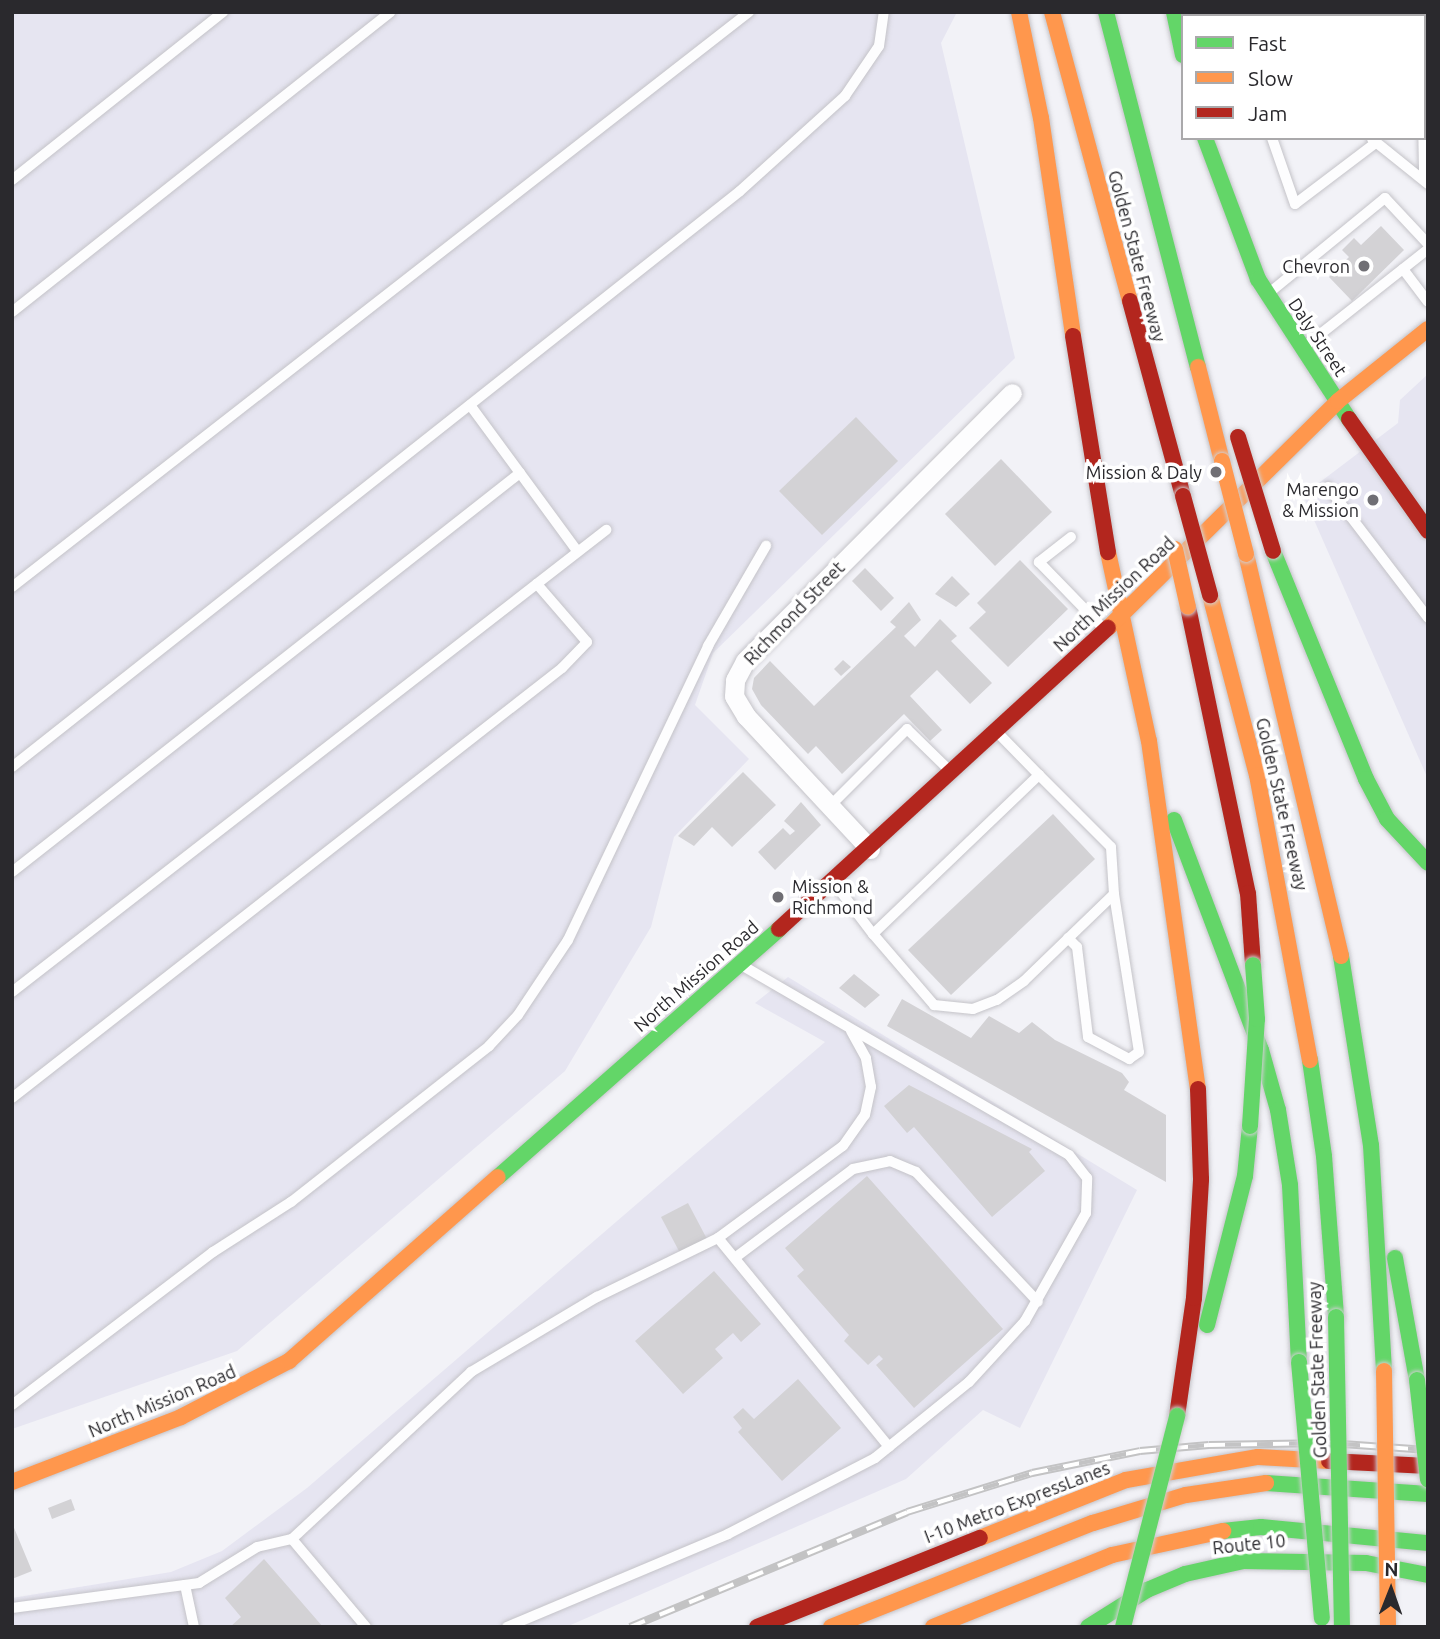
<!DOCTYPE html>
<html>
<head>
<meta charset="utf-8">
<style>
	body { margin:0 }
	#map { position:relative; width:1440px; height:1639px; overflow:hidden; background:#f2f2f7; font-family:Ubuntu,sans-serif }
	div>[style] { position:absolute }
	[style*='--x'] { left:calc(var(--x)*1px); top:calc(var(--y)*1px); width:calc(var(--w)*1px); rotate:calc(var(--a)*1deg) }
	.built>* { inset:0; background:#e6e5f1 }
	.building>* { inset:0; background:#d3d2d5 }
	.roads { filter:drop-shadow(0 0 2px #c4c3c8) drop-shadow(0 0 2px #c4c3c8) }
	.lane>* { height:10px; margin:-5px; padding:0 5px; transform-origin:5px; border-radius:5px; background:#fdfdfe }
	.street>* { height:19px; margin:-9.5px; padding:0 9.5px; transform-origin:9.5px; border-radius:9.5px; background:#fdfdfe }
	.fast>* { height:16px; margin:-8px; padding:0 8px; transform-origin:8px; border-radius:8px; background:#63d668 }
	.slow>* { height:16px; margin:-8px; padding:0 8px; transform-origin:8px; border-radius:8px; background:#ff974d }
	.jam>* { height:16px; margin:-8px; padding:0 8px; transform-origin:8px; border-radius:8px; background:#b3261e }
	.rail>* { height:8px; margin-top:-4px; transform-origin:0; background:repeating-linear-gradient(90deg,#fff 0 16px,#c3c3c4 0 32px); box-sizing:border-box; border-block:2px solid #c3c3c4 }
	.bridges { filter:drop-shadow(0 0 2px #d0cfd2) drop-shadow(0 0 2px #d0cfd2) }
	.fast-bridge>* { height:16px; margin:-8px; padding:0 8px; transform-origin:8px; border-radius:8px; background:#63d668 }
	.slow-bridge>* { height:16px; margin:-8px; padding:0 8px; transform-origin:8px; border-radius:8px; background:#ff974d }
	.jam-bridge>* { height:16px; margin:-8px; padding:0 8px; transform-origin:8px; border-radius:8px; background:#b3261e }
	.dots>* { width:19px; height:19px; translate:-50% -50%; box-sizing:border-box; border:4px solid #fff; border-radius:50% }
	span { translate:-50% -50%; white-space:nowrap; text-align:center; line-height:1.15; -webkit-text-stroke:7px #fff; paint-order:stroke }
	.street-label { font-size:18px; color:#2a292d }
	.poi-label { font-size:18px; color:#2a292d }
	.right { translate:-100% -50%; text-align:right }
	.left { translate:0 -50%; text-align:left }
	.frame { position:absolute; inset:0; border:14px solid #2a292d; pointer-events:none }
	.legend { position:absolute; left:1181px; top:14px; width:245px; height:126px; box-sizing:border-box; background:#fff; border:2px solid #aaa9ab; margin:0; padding:9px 12px; list-style:none; font-size:21px; color:#2a292d }
	.legend li { display:flex; align-items:center; gap:14px; height:35px }
	.legend b { width:35px; border:2px solid #aaa9ab }
	.north { position:absolute; left:1356px; top:1555px; width:70px; height:70px; -webkit-text-stroke:5px #fff; paint-order:stroke; rotate:1deg; font-size:19px; font-weight:700; line-height:28px; text-align:center; color:#2a292d }
	.north::after { content:''; display:block; margin:auto; width:24px; height:32px; background:#2a292d; clip-path:polygon(50% 0,100% 100%,50% 72%,0 100%) }
</style>
</head>
<body>
<div id="map">
	<div class="built">
		<i style="clip-path:polygon(12px 12px,957px 12px,941px 43px,1015px 358px,713px 653px,695px 705px,749px 759px,674px 837px,651px 927px,565px 1071px,237px 1351px,12px 1429px)"></i>
		<i style="clip-path:polygon(1428px 374px,1428px 779px,1303px 495px,1398px 423px,1400px 400px)"></i>
		<i style="clip-path:polygon(788px 977px,1137px 1190px,1020px 1428px,983px 1410px,906px 1479px,566px 1627px,12px 1627px,12px 1598px,171px 1572px,222px 1551px,307px 1488px,825px 1042px,755px 1003px)"></i>
	</div>
	<div class="building">
		<i style="clip-path:polygon(1238px 12px,1307px 12px,1308px 16px,1238px 16px)"></i>
		<i style="clip-path:polygon(1381px 226px,1404px 250px,1352px 301px,1329px 277px,1349px 257px,1342px 250px,1354px 238px,1361px 245px)"></i>
		<i style="clip-path:polygon(856px 417px,898px 461px,822px 535px,779px 491px)"></i>
		<i style="clip-path:polygon(1001px 459px,1052px 512px,995px 566px,945px 514px)"></i>
		<i style="clip-path:polygon(1020px 560px,1068px 609px,1008px 667px,969px 628px,986px 612px,977px 603px)"></i>
		<i style="clip-path:polygon(865px 568px,894px 598px,881px 611px,852px 581px)"></i>
		<i style="clip-path:polygon(952px 576px,970px 594px,956px 607px,935px 594px)"></i>
		<i style="clip-path:polygon(909px 602px,921px 620px,904px 636px,915px 647px,940px 619px,957px 636px,951px 641px,992px 683px,970px 704px,937px 670px,910px 696px,942px 730px,930px 741px,904px 714px,842px 774px,816px 746px,808px 754px,761px 705px,752px 689px,754px 678px,770px 661px,814px 706px,896px 627px,890px 622px)"></i>
		<i style="clip-path:polygon(843px 660px,851px 667px,841px 676px,834px 669px)"></i>
		<i style="clip-path:polygon(743px 772px,776px 805px,732px 847px,712px 827px,694px 846px,678px 836px)"></i>
		<i style="clip-path:polygon(801px 802px,821px 825px,775px 870px,758px 852px,783px 828px,790px 835px,795px 831px,784px 821px)"></i>
		<i style="clip-path:polygon(1053px 814px,1095px 859px,951px 995px,908px 950px)"></i>
		<i style="clip-path:polygon(854px 974px,880px 995px,865px 1008px,839px 988px)"></i>
		<i style="clip-path:polygon(902px 999px,971px 1038px,989px 1016px,1019px 1033px,1032px 1022px,1055px 1040px,1122px 1073px,1129px 1082px,1124px 1090px,1166px 1115px,1166px 1182px,887px 1026px)"></i>
		<i style="clip-path:polygon(909px 1085px,1032px 1149px,1029px 1152px,1045px 1171px,992px 1217px,914px 1127px,907px 1133px,884px 1106px)"></i>
		<i style="clip-path:polygon(867px 1176px,1003px 1329px,914px 1408px,876px 1365px,883px 1359px,879px 1355px,868px 1365px,844px 1341px,849px 1335px,797px 1276px,804px 1270px,785px 1248px)"></i>
		<i style="clip-path:polygon(688px 1203px,707px 1239px,680px 1253px,661px 1217px)"></i>
		<i style="clip-path:polygon(714px 1271px,761px 1324px,741px 1342px,733px 1333px,715px 1349px,723px 1358px,683px 1394px,635px 1341px)"></i>
		<i style="clip-path:polygon(798px 1379px,841px 1428px,782px 1481px,738px 1432px,742px 1428px,733px 1417px,743px 1408px,754px 1419px)"></i>
		<i style="clip-path:polygon(71px 1499px,75px 1510px,52px 1519px,48px 1508px)"></i>
		<i style="clip-path:polygon(12px 1523px,32px 1571px,12px 1579px)"></i>
		<i style="clip-path:polygon(264px 1559px,323px 1627px,230px 1627px,241px 1617px,225px 1598px)"></i>
	</div>
	<div class="roads">
		<div class="lane">
			<i style="--x:1225;--y:12;--w:4;--a:90"></i>
			<i style="--x:1363;--y:12;--w:5;--a:53"></i>
			<i style="--x:1336;--y:16;--w:5;--a:-53"></i>
			<i style="--x:1272;--y:138;--w:70;--a:70.8"></i>
			<i style="--x:1295;--y:204;--w:99;--a:-37.2"></i>
			<i style="--x:1372;--y:139;--w:72;--a:38.8"></i>
			<i style="--x:12;--y:180;--w:270;--a:-38.5"></i>
			<i style="--x:1403;--y:269;--w:41;--a:52.9"></i>
			<i style="--x:1269;--y:293;--w:150;--a:-39.3"></i>
			<i style="--x:1385;--y:198;--w:63;--a:46.9"></i>
			<i style="--x:12;--y:312;--w:483;--a:-38.4"></i>
			<i style="--x:1304;--y:347;--w:158;--a:-38.3"></i>
			<i style="--x:470;--y:405;--w:182;--a:53.7"></i>
			<i style="--x:1328;--y:487;--w:165;--a:52.6"></i>
			<i style="--x:1071;--y:537;--w:41;--a:142"></i>
			<i style="--x:1039;--y:562;--w:92;--a:45.9"></i>
			<i style="--x:12;--y:587;--w:935;--a:-37.96"></i>
			<i style="--x:12;--y:767;--w:928;--a:-38.35"></i>
			<i style="--x:740;--y:191;--w:142;--a:-42.1"></i>
			<i style="--x:845;--y:96;--w:60;--a:-55.8"></i>
			<i style="--x:879;--y:46;--w:34;--a:-82"></i>
			<i style="--x:830;--y:806;--w:109;--a:-45"></i>
			<i style="--x:907;--y:729;--w:59;--a:44.3"></i>
			<i style="--x:12;--y:872;--w:646;--a:-38.15"></i>
			<i style="--x:835;--y:884;--w:63;--a:52.8"></i>
			<i style="--x:873;--y:934;--w:230;--a:-43.8"></i>
			<i style="--x:1039;--y:775;--w:57;--a:-134.3"></i>
			<i style="--x:873;--y:934;--w:94;--a:49.3"></i>
			<i style="--x:934;--y:1005;--w:39;--a:6"></i>
			<i style="--x:973;--y:1009;--w:26;--a:-21"></i>
			<i style="--x:997;--y:1000;--w:33;--a:-35"></i>
			<i style="--x:1024;--y:981;--w:125;--a:-44"></i>
			<i style="--x:1114;--y:894;--w:47;--a:-93.7"></i>
			<i style="--x:1111;--y:847;--w:102;--a:-135"></i>
			<i style="--x:1068;--y:938;--w:13;--a:45"></i>
			<i style="--x:1077;--y:947;--w:91;--a:83"></i>
			<i style="--x:1088;--y:1037;--w:47;--a:28.2"></i>
			<i style="--x:1129;--y:1059;--w:12;--a:-35"></i>
			<i style="--x:1139;--y:1052;--w:160;--a:-99"></i>
			<i style="--x:12;--y:992;--w:753;--a:-37.87"></i>
			<i style="--x:12;--y:1098;--w:698;--a:-38.02"></i>
			<i style="--x:562;--y:668;--w:36;--a:-46"></i>
			<i style="--x:587;--y:642;--w:77;--a:-130.8"></i>
			<i style="--x:718;--y:1238;--w:270;--a:50.7"></i>
			<i style="--x:736;--y:1257;--w:146;--a:-36.9"></i>
			<i style="--x:853;--y:1169;--w:38;--a:-12"></i>
			<i style="--x:890;--y:1161;--w:28;--a:23"></i>
			<i style="--x:916;--y:1172;--w:178;--a:46.8"></i>
			<i style="--x:12;--y:1405;--w:253;--a:-37.3"></i>
			<i style="--x:213;--y:1252;--w:93;--a:-32.7"></i>
			<i style="--x:291;--y:1202;--w:252;--a:-38.2"></i>
			<i style="--x:489;--y:1046;--w:42;--a:-46.9"></i>
			<i style="--x:518;--y:1015;--w:90;--a:-56.3"></i>
			<i style="--x:568;--y:940;--w:326;--a:-64.5"></i>
			<i style="--x:708;--y:646;--w:116;--a:-59.9"></i>
			<i style="--x:185;--y:1585;--w:43;--a:77.9"></i>
			<i style="--x:12;--y:1608;--w:189;--a:-7.6"></i>
			<i style="--x:199;--y:1583;--w:68;--a:-31.8"></i>
			<i style="--x:257;--y:1547;--w:36;--a:-13"></i>
			<i style="--x:366;--y:1627;--w:115;--a:-130.1"></i>
			<i style="--x:292;--y:1539;--w:245;--a:-43"></i>
			<i style="--x:471;--y:1372;--w:147;--a:-30.8"></i>
			<i style="--x:597;--y:1297;--w:135;--a:-26"></i>
			<i style="--x:718;--y:1238;--w:155;--a:-36.4"></i>
			<i style="--x:843;--y:1146;--w:38;--a:-55"></i>
			<i style="--x:865;--y:1115;--w:29;--a:-78"></i>
			<i style="--x:871;--y:1087;--w:29;--a:-100"></i>
			<i style="--x:866;--y:1058;--w:31;--a:-119"></i>
			<i style="--x:507;--y:1627;--w:240;--a:-22.8"></i>
			<i style="--x:728;--y:1534;--w:165;--a:-27.3"></i>
			<i style="--x:875;--y:1458;--w:121;--a:-39"></i>
			<i style="--x:969;--y:1382;--w:83;--a:-47.4"></i>
			<i style="--x:1025;--y:1321;--w:124;--a:-60.5"></i>
			<i style="--x:1086;--y:1213;--w:35;--a:-88"></i>
			<i style="--x:1087;--y:1178;--w:29;--a:-128"></i>
			<i style="--x:1069;--y:1155;--w:377;--a:-149.9"></i>
		</div>
		<div class="street">
			<i style="--x:1425;--y:12;--w:162;--a:88.9"></i>
			<i style="--x:870;--y:849;--w:182;--a:-133"></i>
			<i style="--x:746;--y:716;--w:23;--a:-121"></i>
			<i style="--x:734;--y:696;--w:16;--a:-86"></i>
			<i style="--x:735;--y:680;--w:21;--a:-62"></i>
			<i style="--x:745;--y:661;--w:378;--a:-45.1"></i>
		</div>
		<div class="fast">
			<i style="--x:1106;--y:12;--w:367;--a:75.5"></i>
			<i style="--x:1174;--y:12;--w:44;--a:78.2"></i>
			<i style="--x:1205;--y:138;--w:151;--a:69.4"></i>
			<i style="--x:1258;--y:279;--w:167;--a:57"></i>
			<i style="--x:1273;--y:551;--w:246;--a:67.8"></i>
			<i style="--x:1366;--y:779;--w:45;--a:62.3"></i>
			<i style="--x:1387;--y:819;--w:60;--a:47"></i>
			<i style="--x:1174;--y:820;--w:246;--a:69.3"></i>
			<i style="--x:1261;--y:1050;--w:62;--a:74.2"></i>
			<i style="--x:1278;--y:1110;--w:76;--a:80.9"></i>
			<i style="--x:1290;--y:1185;--w:177;--a:87.1"></i>
			<i style="--x:1341;--y:956;--w:191;--a:81"></i>
			<i style="--x:1371;--y:1145;--w:226;--a:86.7"></i>
			<i style="--x:1310;--y:1060;--w:97;--a:81.7"></i>
			<i style="--x:1324;--y:1156;--w:161;--a:85.7"></i>
			<i style="--x:498;--y:1177;--w:375;--a:-41.4"></i>
			<i style="--x:1395;--y:1258;--w:124;--a:79.8"></i>
			<i style="--x:1207;--y:1325;--w:154;--a:-75.7"></i>
			<i style="--x:1245;--y:1176;--w:50;--a:-84.3"></i>
			<i style="--x:1266;--y:1483;--w:162;--a:3.9"></i>
			<i style="--x:1223;--y:1531;--w:38;--a:-6"></i>
			<i style="--x:1261;--y:1527;--w:168;--a:5.5"></i>
			<i style="--x:1088;--y:1627;--w:70;--a:-32.1"></i>
			<i style="--x:1147;--y:1590;--w:41;--a:-22.8"></i>
			<i style="--x:1185;--y:1574;--w:59;--a:-12.6"></i>
			<i style="--x:1243;--y:1561;--w:123;--a:0.9"></i>
			<i style="--x:1366;--y:1563;--w:63;--a:11"></i>
		</div>
		<div class="slow">
			<i style="--x:1019;--y:12;--w:108;--a:78.3"></i>
			<i style="--x:1041;--y:118;--w:220;--a:81.6"></i>
			<i style="--x:1052;--y:12;--w:299;--a:74.9"></i>
			<i style="--x:1198;--y:367;--w:97;--a:75.7"></i>
			<i style="--x:1108;--y:552;--w:193;--a:77.8"></i>
			<i style="--x:1149;--y:741;--w:351;--a:82"></i>
			<i style="--x:1246;--y:554;--w:413;--a:76.7"></i>
			<i style="--x:1210;--y:595;--w:186;--a:75.4"></i>
			<i style="--x:1257;--y:775;--w:290;--a:79.5"></i>
			<i style="--x:1108;--y:628;--w:323;--a:-44.6"></i>
			<i style="--x:1338;--y:401;--w:115;--a:-38.7"></i>
			<i style="--x:12;--y:1482;--w:181;--a:-21"></i>
			<i style="--x:181;--y:1417;--w:122;--a:-27.4"></i>
			<i style="--x:289;--y:1361;--w:278;--a:-41.4"></i>
			<i style="--x:980;--y:1538;--w:157;--a:-21.7"></i>
			<i style="--x:1126;--y:1480;--w:134;--a:-9.9"></i>
			<i style="--x:1258;--y:1457;--w:71;--a:3.2"></i>
			<i style="--x:831;--y:1627;--w:282;--a:-21.7"></i>
			<i style="--x:1093;--y:1523;--w:97;--a:-16.8"></i>
			<i style="--x:1186;--y:1495;--w:81;--a:-8.5"></i>
			<i style="--x:933;--y:1627;--w:193;--a:-21.9"></i>
			<i style="--x:1112;--y:1555;--w:114;--a:-12.2"></i>
		</div>
		<div class="jam">
			<i style="--x:1130;--y:301;--w:202;--a:74.8"></i>
			<i style="--x:1073;--y:336;--w:219;--a:80.8"></i>
			<i style="--x:1349;--y:419;--w:137;--a:54.8"></i>
			<i style="--x:1188;--y:607;--w:292;--a:78.2"></i>
			<i style="--x:1248;--y:893;--w:72;--a:86"></i>
			<i style="--x:779;--y:929;--w:446;--a:-42.5"></i>
			<i style="--x:1177;--y:1416;--w:119;--a:-81.8"></i>
			<i style="--x:1194;--y:1298;--w:119;--a:-86.6"></i>
			<i style="--x:1201;--y:1179;--w:90;--a:-91.9"></i>
			<i style="--x:1329;--y:1461;--w:99;--a:2.9"></i>
			<i style="--x:757;--y:1627;--w:240;--a:-21.8"></i>
		</div>
	</div>
	<div class="rail">
		<i style="--x:630;--y:1627;--w:300;--a:-22.5"></i>
		<i style="--x:907;--y:1512;--w:131;--a:-17.3"></i>
		<i style="--x:1032;--y:1473;--w:110;--a:-11.5"></i>
		<i style="--x:1140;--y:1451;--w:69;--a:-5"></i>
		<i style="--x:1209;--y:1445;--w:119;--a:-1"></i>
		<i style="--x:1328;--y:1443;--w:100;--a:4"></i>
	</div>
	<div class="bridges">
		<div class="fast-bridge">
			<i style="--x:1250;--y:1126;--w:107;--a:-86.3"></i>
			<i style="--x:1257;--y:1019;--w:54;--a:-94.2"></i>
			<i style="--x:1336;--y:1317;--w:310;--a:88.9"></i>
			<i style="--x:1299;--y:1362;--w:257;--a:84.9"></i>
			<i style="--x:1417;--y:1380;--w:100;--a:83.7"></i>
			<i style="--x:1123;--y:1627;--w:218;--a:-75.6"></i>
		</div>
		<div class="slow-bridge">
			<i style="--x:1222;--y:461;--w:96;--a:75.5"></i>
			<i style="--x:1175;--y:549;--w:59;--a:77.4"></i>
			<i style="--x:1384;--y:1371;--w:256;--a:89.1"></i>
		</div>
		<div class="jam-bridge">
			<i style="--x:1238;--y:437;--w:119;--a:72.9"></i>
			<i style="--x:1183;--y:496;--w:103;--a:74.7"></i>
		</div>
	</div>
	<div class="dots">
		<i style="left:1364px;top:266px;background:#706f74"></i>
		<i style="left:1216px;top:472px;background:#706f74"></i>
		<i style="left:1373px;top:500px;background:#706f74"></i>
		<i style="left:778px;top:897px;background:#706f74"></i>
	</div>
	<div class="street-label">
		<span style="left:1137px;top:256px;rotate:75deg">Golden State Freeway</span>
		<span style="left:1318px;top:337px;rotate:56deg">Daly Street</span>
		<span style="left:1114px;top:594px;rotate:-43deg">North Mission Road</span>
		<span style="left:794px;top:613px;rotate:-46deg">Richmond Street</span>
		<span style="left:1282px;top:804px;rotate:77deg">Golden State Freeway</span>
		<span style="left:696px;top:976px;rotate:-41deg">North Mission Road</span>
		<span style="left:1317px;top:1370px;rotate:-92deg">Golden State Freeway</span>
		<span style="left:162px;top:1401px;rotate:-23deg">North Mission Road</span>
		<span style="left:1017px;top:1502px;rotate:-21deg">I-10 Metro ExpressLanes</span>
		<span style="left:1249px;top:1544px;rotate:-6deg">Route 10</span>
	</div>
	<div class="poi-label">
		<span class="right" style="left:1350px;top:266px">Chevron</span>
		<span class="right" style="left:1202px;top:472px">Mission &amp; Daly</span>
		<span class="right" style="left:1359px;top:500px">Marengo<br>&amp; Mission</span>
		<span class="left" style="left:792px;top:897px">Mission &amp;<br>Richmond</span>
	</div>
	<div class="frame"></div>
	<ul class="legend">
	<li><b style="height:9px;background:#63d668"></b>Fast</li>
	<li><b style="height:9px;background:#ff974d"></b>Slow</li>
	<li><b style="height:9px;background:#b3261e"></b>Jam</li>
	</ul>
	<div class="north">N</div>
</div>
</body>
</html>
